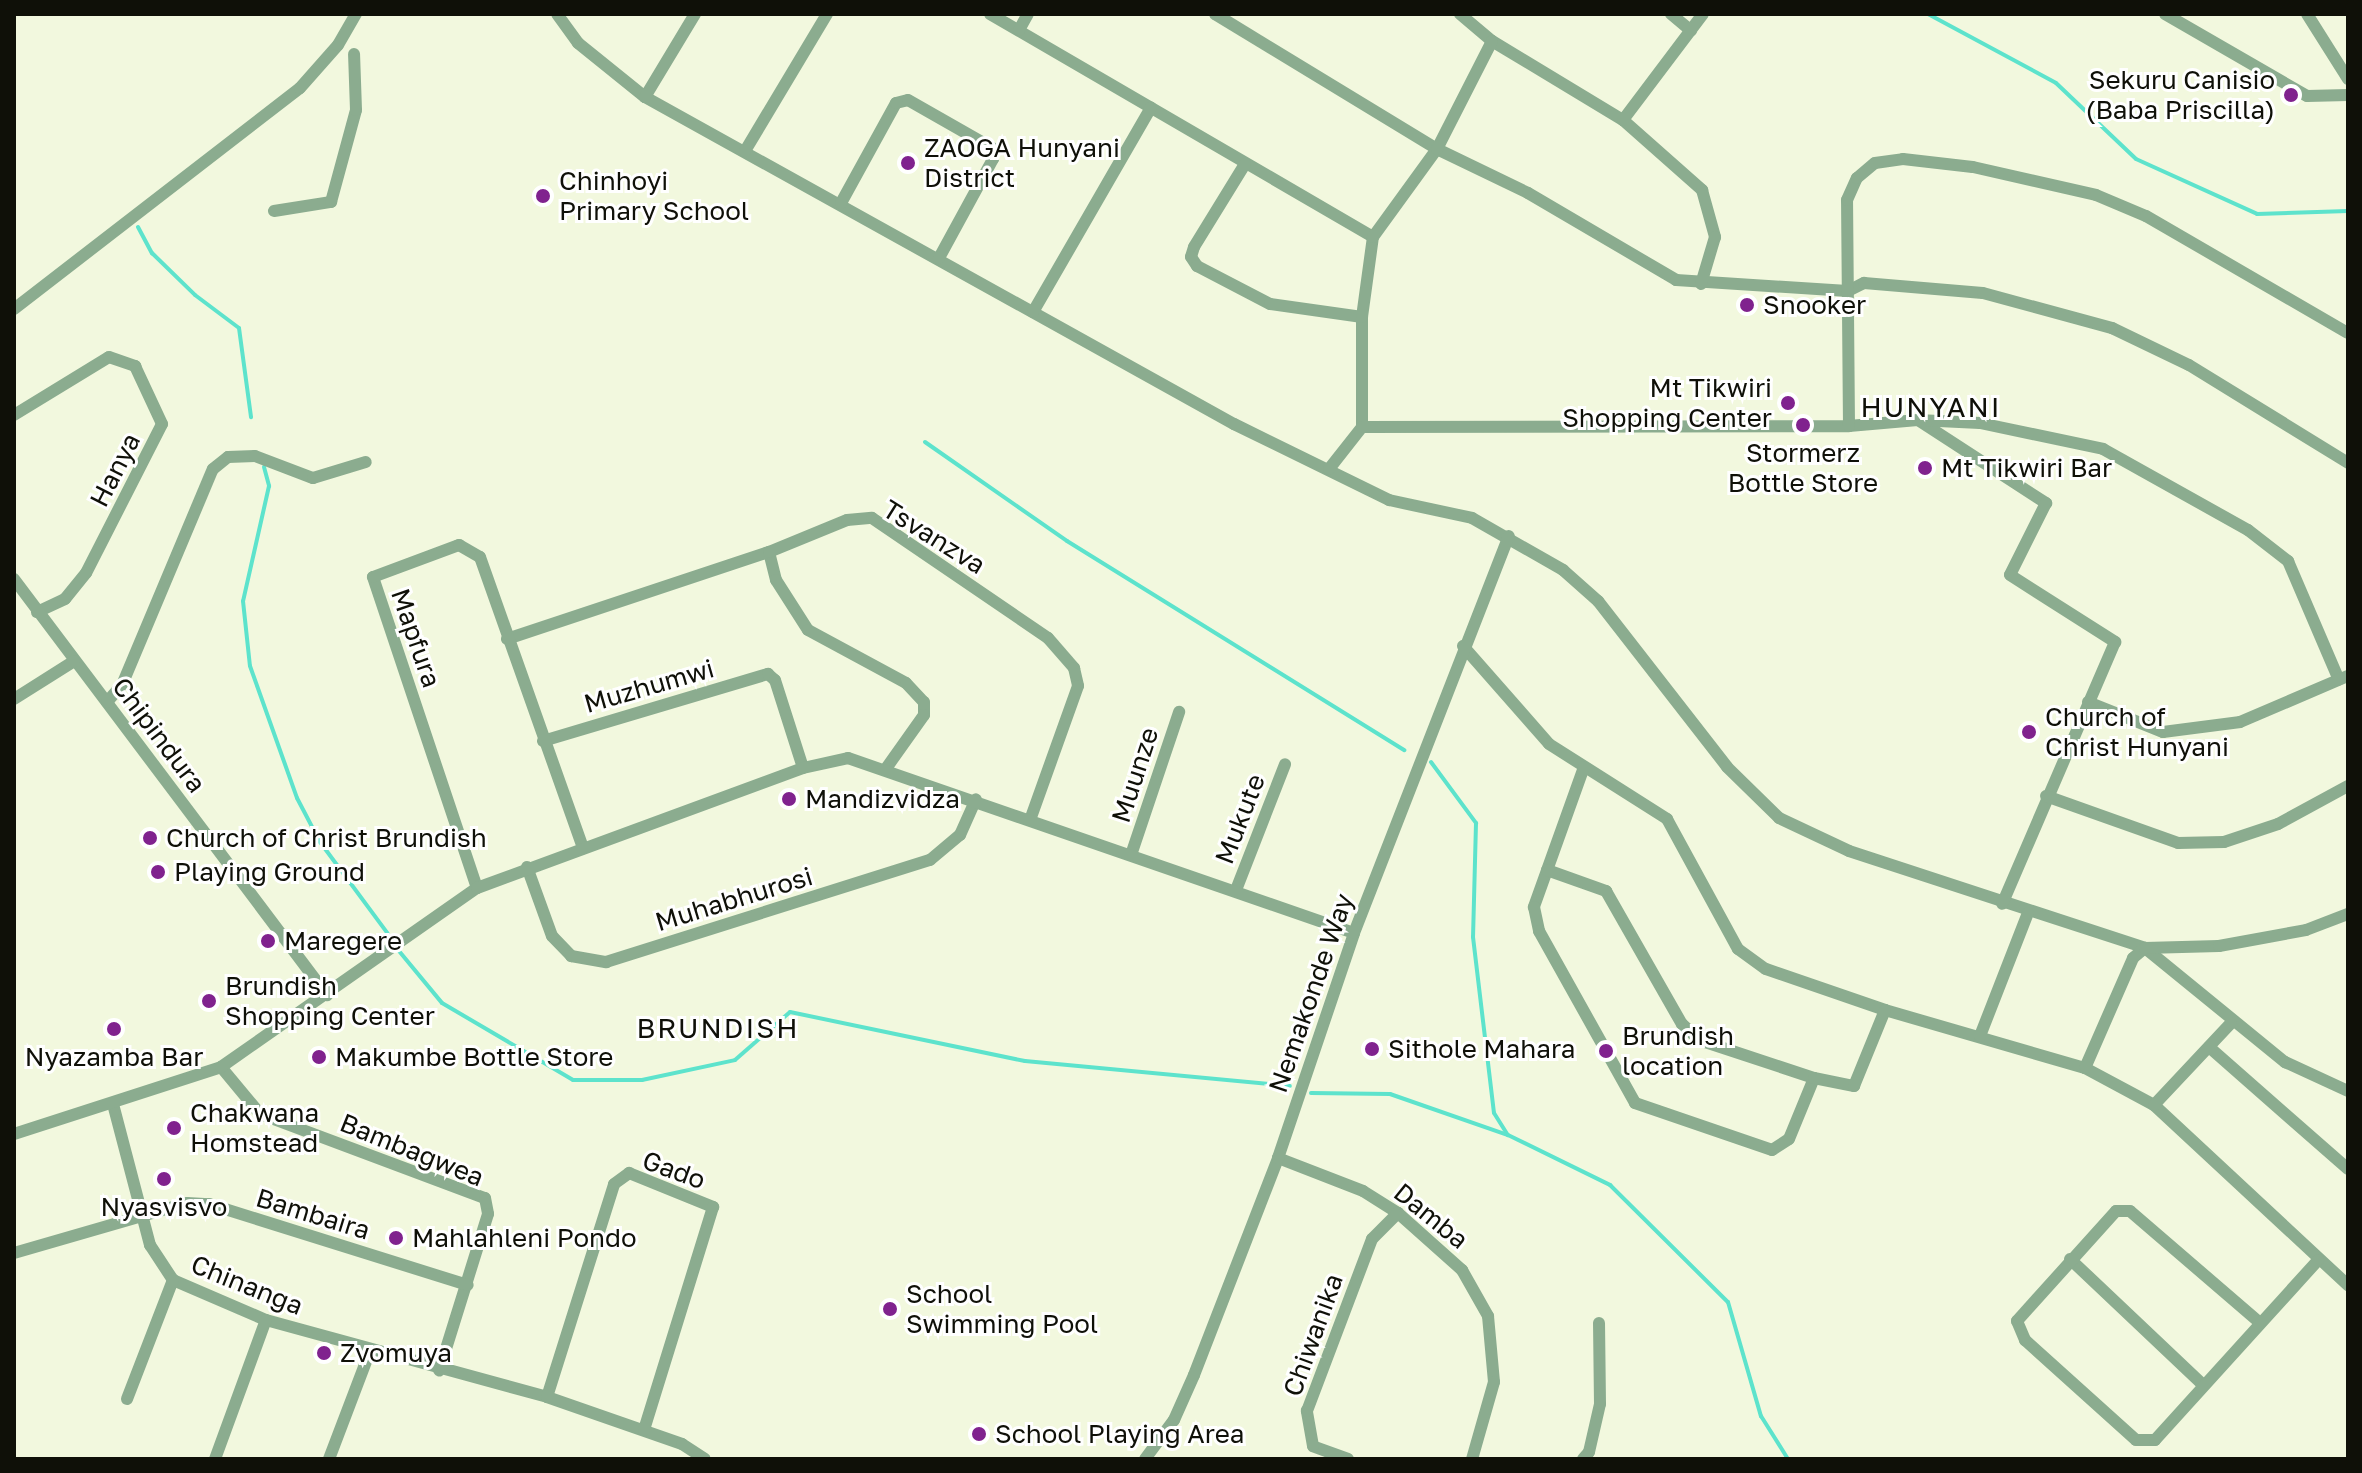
<!DOCTYPE html>
<html>
<head>
<meta charset="utf-8">
<style>
	body { margin:0 }
	#map { position:relative; width:2362px; height:1473px; overflow:hidden; background:#f2f8de; font-family:"Golos Text",sans-serif }
	div>[style] { position:absolute }
	[style*='--x'] { left:calc(var(--x)*1px); top:calc(var(--y)*1px); width:calc(var(--w)*1px); rotate:calc(var(--a)*1deg) }
	.stream>* { height:4px; margin:-2px; padding:0 2px; transform-origin:2px; border-radius:2px; background:#5de3cc }
	.minor>* { height:12px; margin:-6px; padding:0 6px; transform-origin:6px; border-radius:6px; background:#8bac8f }
	.dots>* { width:22px; height:22px; translate:-50% -50%; box-sizing:border-box; border:4px solid #fff; border-radius:50% }
	span { translate:-50% -50%; white-space:nowrap; text-align:center; line-height:1.15; -webkit-text-stroke:6px #fff; paint-order:stroke }
	.poi-label { font-size:26px; color:#0f1008 }
	.right { translate:-100% -50%; text-align:right }
	.left { translate:0 -50%; text-align:left }
	.street-label { font-size:26px; color:#0f1008 }
	.neighbourhood-label { font-size:28px; color:#0f1008; letter-spacing:2px }
	.frame { position:absolute; inset:0; border:16px solid #0f1008; pointer-events:none }
</style>
</head>
<body>
<div id="map">
	<div class="stream">
		<i style="--x:1928;--y:14;--w:145;--a:28.3"></i>
		<i style="--x:2056;--y:83;--w:110;--a:43.5"></i>
		<i style="--x:2136;--y:159;--w:133;--a:24.4"></i>
		<i style="--x:2257;--y:214;--w:91;--a:-1.9"></i>
		<i style="--x:138;--y:227;--w:30;--a:62"></i>
		<i style="--x:152;--y:253;--w:60;--a:44.3"></i>
		<i style="--x:195;--y:295;--w:55;--a:36.9"></i>
		<i style="--x:239;--y:328;--w:90;--a:82.3"></i>
		<i style="--x:925;--y:442;--w:173;--a:34.9"></i>
		<i style="--x:1067;--y:541;--w:397;--a:31.8"></i>
		<i style="--x:264;--y:467;--w:20;--a:75"></i>
		<i style="--x:269;--y:486;--w:118;--a:102.7"></i>
		<i style="--x:243;--y:601;--w:65;--a:83.9"></i>
		<i style="--x:250;--y:666;--w:140;--a:70.4"></i>
		<i style="--x:297;--y:798;--w:50;--a:62.4"></i>
		<i style="--x:320;--y:842;--w:114;--a:53.5"></i>
		<i style="--x:1431;--y:762;--w:76;--a:53.6"></i>
		<i style="--x:1476;--y:823;--w:114;--a:91.5"></i>
		<i style="--x:1473;--y:937;--w:177;--a:83.2"></i>
		<i style="--x:1494;--y:1113;--w:26;--a:58"></i>
		<i style="--x:399;--y:951;--w:67;--a:50.4"></i>
		<i style="--x:442;--y:1003;--w:152;--a:30.4"></i>
		<i style="--x:573;--y:1080;--w:69;--a:0"></i>
		<i style="--x:642;--y:1080;--w:95;--a:-12.1"></i>
		<i style="--x:735;--y:1060;--w:73;--a:-41.1"></i>
		<i style="--x:790;--y:1012;--w:240;--a:11.8"></i>
		<i style="--x:1025;--y:1061;--w:266;--a:5.4"></i>
		<i style="--x:1311;--y:1093;--w:79;--a:0.7"></i>
		<i style="--x:1390;--y:1094;--w:125;--a:19.2"></i>
		<i style="--x:1508;--y:1135;--w:114;--a:26.1"></i>
		<i style="--x:1610;--y:1185;--w:166;--a:44.8"></i>
		<i style="--x:1728;--y:1302;--w:119;--a:73.9"></i>
		<i style="--x:1761;--y:1416;--w:51;--a:57.9"></i>
	</div>
	<div class="minor">
		<i style="--x:557;--y:14;--w:36;--a:54"></i>
		<i style="--x:578;--y:43;--w:86;--a:38.9"></i>
		<i style="--x:645;--y:97;--w:674;--a:29.04"></i>
		<i style="--x:1234;--y:424;--w:173;--a:26.1"></i>
		<i style="--x:1389;--y:500;--w:85;--a:12.2"></i>
		<i style="--x:1472;--y:518;--w:105;--a:29.7"></i>
		<i style="--x:1563;--y:570;--w:47;--a:41.5"></i>
		<i style="--x:1598;--y:601;--w:210;--a:52.1"></i>
		<i style="--x:1727;--y:767;--w:73;--a:44.4"></i>
		<i style="--x:1779;--y:818;--w:77;--a:25.2"></i>
		<i style="--x:1849;--y:851;--w:311;--a:18.1"></i>
		<i style="--x:2145;--y:948;--w:181;--a:39.2"></i>
		<i style="--x:2285;--y:1062;--w:69;--a:24.7"></i>
		<i style="--x:990;--y:14;--w:443;--a:30.2"></i>
		<i style="--x:1215;--y:14;--w:260;--a:31.3"></i>
		<i style="--x:1437;--y:149;--w:101;--a:25.8"></i>
		<i style="--x:1528;--y:193;--w:172;--a:30.4"></i>
		<i style="--x:1676;--y:280;--w:172;--a:3.7"></i>
		<i style="--x:1848;--y:291;--w:18;--a:-27"></i>
		<i style="--x:1864;--y:283;--w:119;--a:4.8"></i>
		<i style="--x:1983;--y:293;--w:134;--a:15.2"></i>
		<i style="--x:2112;--y:328;--w:85;--a:25.7"></i>
		<i style="--x:2189;--y:365;--w:187;--a:31.6"></i>
		<i style="--x:1460;--y:14;--w:42;--a:40.2"></i>
		<i style="--x:1492;--y:41;--w:153;--a:31.1"></i>
		<i style="--x:1623;--y:120;--w:106;--a:41.5"></i>
		<i style="--x:1702;--y:190;--w:49;--a:74.5"></i>
		<i style="--x:1715;--y:237;--w:49;--a:106.6"></i>
		<i style="--x:1671;--y:14;--w:26;--a:40"></i>
		<i style="--x:2165;--y:14;--w:164;--a:30"></i>
		<i style="--x:2307;--y:96;--w:41;--a:-1.4"></i>
		<i style="--x:2307;--y:14;--w:77;--a:57.8"></i>
		<i style="--x:1019;--y:30;--w:18;--a:-61"></i>
		<i style="--x:645;--y:97;--w:97;--a:-58.9"></i>
		<i style="--x:1623;--y:120;--w:133;--a:-53"></i>
		<i style="--x:745;--y:151;--w:160;--a:-59.1"></i>
		<i style="--x:1245;--y:164;--w:97;--a:121.6"></i>
		<i style="--x:1194;--y:247;--w:10;--a:107"></i>
		<i style="--x:1191;--y:257;--w:11;--a:56"></i>
		<i style="--x:1197;--y:266;--w:82;--a:27.5"></i>
		<i style="--x:1270;--y:304;--w:93;--a:8"></i>
		<i style="--x:841;--y:203;--w:114;--a:-61.2"></i>
		<i style="--x:896;--y:103;--w:12;--a:-14"></i>
		<i style="--x:908;--y:100;--w:97;--a:29.7"></i>
		<i style="--x:992;--y:148;--w:11;--a:85"></i>
		<i style="--x:993;--y:159;--w:113;--a:118.6"></i>
		<i style="--x:274;--y:211;--w:58;--a:-9"></i>
		<i style="--x:331;--y:202;--w:95;--a:-74.8"></i>
		<i style="--x:356;--y:110;--w:56;--a:-92"></i>
		<i style="--x:14;--y:309;--w:361;--a:-37.7"></i>
		<i style="--x:300;--y:88;--w:57;--a:-48.5"></i>
		<i style="--x:338;--y:45;--w:36;--a:-60"></i>
		<i style="--x:1033;--y:312;--w:236;--a:-60"></i>
		<i style="--x:14;--y:415;--w:111;--a:-31.4"></i>
		<i style="--x:109;--y:357;--w:28;--a:19"></i>
		<i style="--x:135;--y:366;--w:64;--a:65"></i>
		<i style="--x:162;--y:424;--w:167;--a:117"></i>
		<i style="--x:86;--y:573;--w:33;--a:129"></i>
		<i style="--x:65;--y:599;--w:31;--a:155"></i>
		<i style="--x:1918;--y:420;--w:153;--a:33"></i>
		<i style="--x:2046;--y:503;--w:80;--a:116.6"></i>
		<i style="--x:2010;--y:575;--w:125;--a:32.5"></i>
		<i style="--x:2115;--y:642;--w:285;--a:113.3"></i>
		<i style="--x:1849;--y:426;--w:69;--a:-5"></i>
		<i style="--x:1918;--y:420;--w:62;--a:2.8"></i>
		<i style="--x:1980;--y:423;--w:126;--a:11.9"></i>
		<i style="--x:2103;--y:449;--w:166;--a:29.2"></i>
		<i style="--x:2248;--y:530;--w:51;--a:37.8"></i>
		<i style="--x:2288;--y:561;--w:129;--a:66.8"></i>
		<i style="--x:1362;--y:427;--w:110;--a:-90"></i>
		<i style="--x:1362;--y:317;--w:81;--a:-82.2"></i>
		<i style="--x:1373;--y:237;--w:109;--a:-54"></i>
		<i style="--x:1437;--y:149;--w:121;--a:-63"></i>
		<i style="--x:1329;--y:469;--w:53;--a:-51.8"></i>
		<i style="--x:1362;--y:427;--w:487;--a:-0.1"></i>
		<i style="--x:1849;--y:426;--w:226;--a:-90.5"></i>
		<i style="--x:1847;--y:200;--w:24;--a:-66"></i>
		<i style="--x:1857;--y:178;--w:23;--a:-40"></i>
		<i style="--x:1875;--y:163;--w:28;--a:-8"></i>
		<i style="--x:1903;--y:159;--w:70;--a:6.5"></i>
		<i style="--x:1973;--y:167;--w:126;--a:12.8"></i>
		<i style="--x:2096;--y:195;--w:54;--a:22.8"></i>
		<i style="--x:2146;--y:216;--w:233;--a:30.1"></i>
		<i style="--x:769;--y:552;--w:29;--a:76"></i>
		<i style="--x:776;--y:580;--w:59;--a:57.4"></i>
		<i style="--x:808;--y:630;--w:111;--a:28.4"></i>
		<i style="--x:906;--y:683;--w:26;--a:47"></i>
		<i style="--x:924;--y:702;--w:13;--a:90"></i>
		<i style="--x:924;--y:715;--w:64;--a:125.4"></i>
		<i style="--x:14;--y:579;--w:521;--a:53.04"></i>
		<i style="--x:507;--y:639;--w:276;--a:-18.4"></i>
		<i style="--x:769;--y:552;--w:84;--a:-22.3"></i>
		<i style="--x:847;--y:520;--w:25;--a:-5"></i>
		<i style="--x:872;--y:518;--w:213;--a:34.3"></i>
		<i style="--x:1048;--y:638;--w:40;--a:49"></i>
		<i style="--x:1074;--y:668;--w:18;--a:77"></i>
		<i style="--x:1078;--y:686;--w:142;--a:109.7"></i>
		<i style="--x:1463;--y:646;--w:130;--a:48.7"></i>
		<i style="--x:1549;--y:744;--w:140;--a:32.4"></i>
		<i style="--x:1667;--y:819;--w:148;--a:61.4"></i>
		<i style="--x:1738;--y:949;--w:34;--a:36"></i>
		<i style="--x:1766;--y:969;--w:126;--a:19"></i>
		<i style="--x:1885;--y:1010;--w:208;--a:16.2"></i>
		<i style="--x:2085;--y:1068;--w:78;--a:28.2"></i>
		<i style="--x:2154;--y:1105;--w:265;--a:42.9"></i>
		<i style="--x:14;--y:699;--w:71;--a:-32.3"></i>
		<i style="--x:107;--y:702;--w:23;--a:-49"></i>
		<i style="--x:122;--y:685;--w:234;--a:-67.2"></i>
		<i style="--x:213;--y:469;--w:19;--a:-39"></i>
		<i style="--x:228;--y:457;--w:27;--a:-2"></i>
		<i style="--x:255;--y:456;--w:62;--a:20.8"></i>
		<i style="--x:313;--y:478;--w:55;--a:-16.8"></i>
		<i style="--x:2088;--y:702;--w:81;--a:21.8"></i>
		<i style="--x:2163;--y:732;--w:78;--a:-7.4"></i>
		<i style="--x:2240;--y:722;--w:117;--a:-23.1"></i>
		<i style="--x:543;--y:741;--w:235;--a:-16.6"></i>
		<i style="--x:768;--y:674;--w:9;--a:41"></i>
		<i style="--x:775;--y:680;--w:92;--a:72.3"></i>
		<i style="--x:1584;--y:767;--w:149;--a:109.7"></i>
		<i style="--x:1534;--y:907;--w:25;--a:78"></i>
		<i style="--x:1539;--y:931;--w:197;--a:60.8"></i>
		<i style="--x:1635;--y:1103;--w:145;--a:18.9"></i>
		<i style="--x:1772;--y:1150;--w:20;--a:-33"></i>
		<i style="--x:1789;--y:1139;--w:66;--a:-67.7"></i>
		<i style="--x:2046;--y:796;--w:140;--a:19.6"></i>
		<i style="--x:2178;--y:843;--w:46;--a:-1.2"></i>
		<i style="--x:2224;--y:842;--w:57;--a:-18.4"></i>
		<i style="--x:2278;--y:824;--w:80;--a:-28.5"></i>
		<i style="--x:1132;--y:852;--w:148;--a:-71.4"></i>
		<i style="--x:527;--y:867;--w:73;--a:70.1"></i>
		<i style="--x:552;--y:936;--w:28;--a:46"></i>
		<i style="--x:571;--y:956;--w:36;--a:10"></i>
		<i style="--x:606;--y:962;--w:340;--a:-17.5"></i>
		<i style="--x:930;--y:860;--w:39;--a:-40"></i>
		<i style="--x:960;--y:835;--w:39;--a:-66"></i>
		<i style="--x:1547;--y:870;--w:63;--a:19.6"></i>
		<i style="--x:1606;--y:891;--w:153;--a:60.3"></i>
		<i style="--x:1682;--y:1024;--w:23;--a:43"></i>
		<i style="--x:1699;--y:1040;--w:121;--a:18.3"></i>
		<i style="--x:1814;--y:1078;--w:41;--a:11.3"></i>
		<i style="--x:1854;--y:1086;--w:82;--a:-67.8"></i>
		<i style="--x:477;--y:888;--w:328;--a:-108.5"></i>
		<i style="--x:373;--y:577;--w:92;--a:-20.4"></i>
		<i style="--x:459;--y:545;--w:24;--a:30"></i>
		<i style="--x:480;--y:557;--w:309;--a:70.5"></i>
		<i style="--x:1236;--y:890;--w:135;--a:-68.7"></i>
		<i style="--x:1980;--y:1036;--w:132;--a:-68.7"></i>
		<i style="--x:2209;--y:1047;--w:185;--a:41.3"></i>
		<i style="--x:221;--y:1067;--w:61;--a:50.3"></i>
		<i style="--x:260;--y:1114;--w:240;--a:20.5"></i>
		<i style="--x:485;--y:1198;--w:16;--a:79"></i>
		<i style="--x:488;--y:1214;--w:164;--a:107.3"></i>
		<i style="--x:2085;--y:1068;--w:120;--a:-66.4"></i>
		<i style="--x:2133;--y:958;--w:16;--a:-40"></i>
		<i style="--x:2145;--y:948;--w:74;--a:-1.5"></i>
		<i style="--x:2219;--y:946;--w:88;--a:-10.4"></i>
		<i style="--x:2306;--y:930;--w:45;--a:-20.9"></i>
		<i style="--x:113;--y:1104;--w:146;--a:75.3"></i>
		<i style="--x:150;--y:1245;--w:42;--a:56.7"></i>
		<i style="--x:173;--y:1280;--w:101;--a:23.3"></i>
		<i style="--x:266;--y:1320;--w:291;--a:15.3"></i>
		<i style="--x:547;--y:1397;--w:143;--a:19.2"></i>
		<i style="--x:682;--y:1444;--w:27;--a:33"></i>
		<i style="--x:2154;--y:1105;--w:112;--a:-46.8"></i>
		<i style="--x:14;--y:1134;--w:218;--a:-17.9"></i>
		<i style="--x:221;--y:1067;--w:312;--a:-35"></i>
		<i style="--x:477;--y:888;--w:347;--a:-20.2"></i>
		<i style="--x:803;--y:768;--w:46;--a:-12.5"></i>
		<i style="--x:848;--y:758;--w:535;--a:19.08"></i>
		<i style="--x:1278;--y:1158;--w:91;--a:21.2"></i>
		<i style="--x:1363;--y:1191;--w:41;--a:32.2"></i>
		<i style="--x:1398;--y:1213;--w:86;--a:41.7"></i>
		<i style="--x:1462;--y:1270;--w:53;--a:60.5"></i>
		<i style="--x:1488;--y:1316;--w:66;--a:84.8"></i>
		<i style="--x:1494;--y:1382;--w:80;--a:105.9"></i>
		<i style="--x:14;--y:1253;--w:180;--a:-16.1"></i>
		<i style="--x:187;--y:1203;--w:22;--a:3"></i>
		<i style="--x:209;--y:1204;--w:271;--a:17.4"></i>
		<i style="--x:2070;--y:1259;--w:182;--a:43.4"></i>
		<i style="--x:2259;--y:1322;--w:170;--a:-139.3"></i>
		<i style="--x:2130;--y:1211;--w:14;--a:180"></i>
		<i style="--x:2116;--y:1211;--w:148;--a:132"></i>
		<i style="--x:2017;--y:1321;--w:21;--a:67"></i>
		<i style="--x:2025;--y:1340;--w:149;--a:42"></i>
		<i style="--x:2136;--y:1440;--w:19;--a:0"></i>
		<i style="--x:2155;--y:1440;--w:243;--a:-47.8"></i>
		<i style="--x:547;--y:1397;--w:223;--a:-72.5"></i>
		<i style="--x:614;--y:1184;--w:19;--a:-36"></i>
		<i style="--x:629;--y:1173;--w:91;--a:22"></i>
		<i style="--x:713;--y:1207;--w:233;--a:107.2"></i>
		<i style="--x:127;--y:1399;--w:128;--a:-68.9"></i>
		<i style="--x:215;--y:1459;--w:148;--a:-69.9"></i>
		<i style="--x:329;--y:1459;--w:116;--a:-69.2"></i>
		<i style="--x:1145;--y:1459;--w:49;--a:-53.4"></i>
		<i style="--x:1174;--y:1420;--w:49;--a:-66"></i>
		<i style="--x:1194;--y:1375;--w:233;--a:-68.8"></i>
		<i style="--x:1278;--y:1158;--w:237;--a:-71.3"></i>
		<i style="--x:1354;--y:933;--w:426;--a:-68.7"></i>
		<i style="--x:1348;--y:1459;--w:37;--a:-160"></i>
		<i style="--x:1313;--y:1446;--w:36;--a:-100"></i>
		<i style="--x:1307;--y:1411;--w:184;--a:-69.3"></i>
		<i style="--x:1372;--y:1239;--w:37;--a:-45"></i>
		<i style="--x:1583;--y:1459;--w:9;--a:-49"></i>
		<i style="--x:1589;--y:1452;--w:49;--a:-77.1"></i>
		<i style="--x:1600;--y:1404;--w:81;--a:-90.7"></i>
	</div>
	<div class="dots">
		<i style="left:2291px;top:95px;background:#80228e"></i>
		<i style="left:908px;top:163px;background:#80228e"></i>
		<i style="left:543px;top:196px;background:#80228e"></i>
		<i style="left:1747px;top:305px;background:#80228e"></i>
		<i style="left:1788px;top:403px;background:#80228e"></i>
		<i style="left:1803px;top:425px;background:#80228e"></i>
		<i style="left:1925px;top:468px;background:#80228e"></i>
		<i style="left:2029px;top:732px;background:#80228e"></i>
		<i style="left:789px;top:799px;background:#80228e"></i>
		<i style="left:150px;top:838px;background:#80228e"></i>
		<i style="left:158px;top:872px;background:#80228e"></i>
		<i style="left:268px;top:941px;background:#80228e"></i>
		<i style="left:209px;top:1001px;background:#80228e"></i>
		<i style="left:114px;top:1029px;background:#80228e"></i>
		<i style="left:1372px;top:1049px;background:#80228e"></i>
		<i style="left:1606px;top:1051px;background:#80228e"></i>
		<i style="left:319px;top:1057px;background:#80228e"></i>
		<i style="left:174px;top:1128px;background:#80228e"></i>
		<i style="left:164px;top:1179px;background:#80228e"></i>
		<i style="left:396px;top:1238px;background:#80228e"></i>
		<i style="left:890px;top:1309px;background:#80228e"></i>
		<i style="left:324px;top:1353px;background:#80228e"></i>
		<i style="left:979px;top:1434px;background:#80228e"></i>
	</div>
	<div class="poi-label">
		<span class="right" style="left:2275px;top:95px">Sekuru Canisio<br>(Baba Priscilla)</span>
		<span class="left" style="left:924px;top:163px">ZAOGA Hunyani<br>District</span>
		<span class="left" style="left:559px;top:196px">Chinhoyi<br>Primary School</span>
		<span class="left" style="left:1763px;top:305px">Snooker</span>
		<span class="right" style="left:1772px;top:403px">Mt Tikwiri<br>Shopping Center</span>
		<span style="left:1803px;top:468px">Stormerz<br>Bottle Store</span>
		<span class="left" style="left:1941px;top:468px">Mt Tikwiri Bar</span>
		<span class="left" style="left:2045px;top:732px">Church of<br>Christ Hunyani</span>
		<span class="left" style="left:805px;top:799px">Mandizvidza</span>
		<span class="left" style="left:166px;top:838px">Church of Christ Brundish</span>
		<span class="left" style="left:174px;top:872px">Playing Ground</span>
		<span class="left" style="left:284px;top:941px">Maregere</span>
		<span class="left" style="left:225px;top:1001px">Brundish<br>Shopping Center</span>
		<span class="left" style="left:1622px;top:1051px">Brundish<br>location</span>
		<span class="left" style="left:1388px;top:1049px">Sithole Mahara</span>
		<span style="left:114px;top:1057px">Nyazamba Bar</span>
		<span class="left" style="left:335px;top:1057px">Makumbe Bottle Store</span>
		<span class="left" style="left:190px;top:1128px">Chakwana<br>Homstead</span>
		<span style="left:164px;top:1207px">Nyasvisvo</span>
		<span class="left" style="left:412px;top:1238px">Mahlahleni Pondo</span>
		<span class="left" style="left:906px;top:1309px">School<br>Swimming Pool</span>
		<span class="left" style="left:340px;top:1353px">Zvomuya</span>
		<span class="left" style="left:995px;top:1434px">School Playing Area</span>
	</div>
	<div class="street-label">
		<span style="left:115px;top:470px;rotate:-63deg">Hanya</span>
		<span style="left:934px;top:537px;rotate:32deg">Tsvanzva</span>
		<span style="left:416px;top:638px;rotate:71deg">Mapfura</span>
		<span style="left:649px;top:686px;rotate:-16deg">Muzhumwi</span>
		<span style="left:159px;top:735px;rotate:53deg">Chipindura</span>
		<span style="left:1135px;top:775px;rotate:-72deg">Muunze</span>
		<span style="left:1240px;top:819px;rotate:-69deg">Mukute</span>
		<span style="left:734px;top:899px;rotate:-17deg">Muhabhurosi</span>
		<span style="left:1311px;top:993px;rotate:-71deg">Nemakonde Way</span>
		<span style="left:412px;top:1150px;rotate:22deg">Bambagwea</span>
		<span style="left:674px;top:1170px;rotate:20deg">Gado</span>
		<span style="left:313px;top:1214px;rotate:17deg">Bambaira</span>
		<span style="left:1431px;top:1216px;rotate:39deg">Damba</span>
		<span style="left:247px;top:1285px;rotate:22deg">Chinanga</span>
		<span style="left:1313px;top:1335px;rotate:-70deg">Chiwanika</span>
	</div>
	<div class="neighbourhood-label">
		<span style="left:1931px;top:407px">HUNYANI</span>
		<span style="left:718px;top:1028px">BRUNDISH</span>
	</div>
	<div class="frame"></div>
</div>
</body>
</html>
